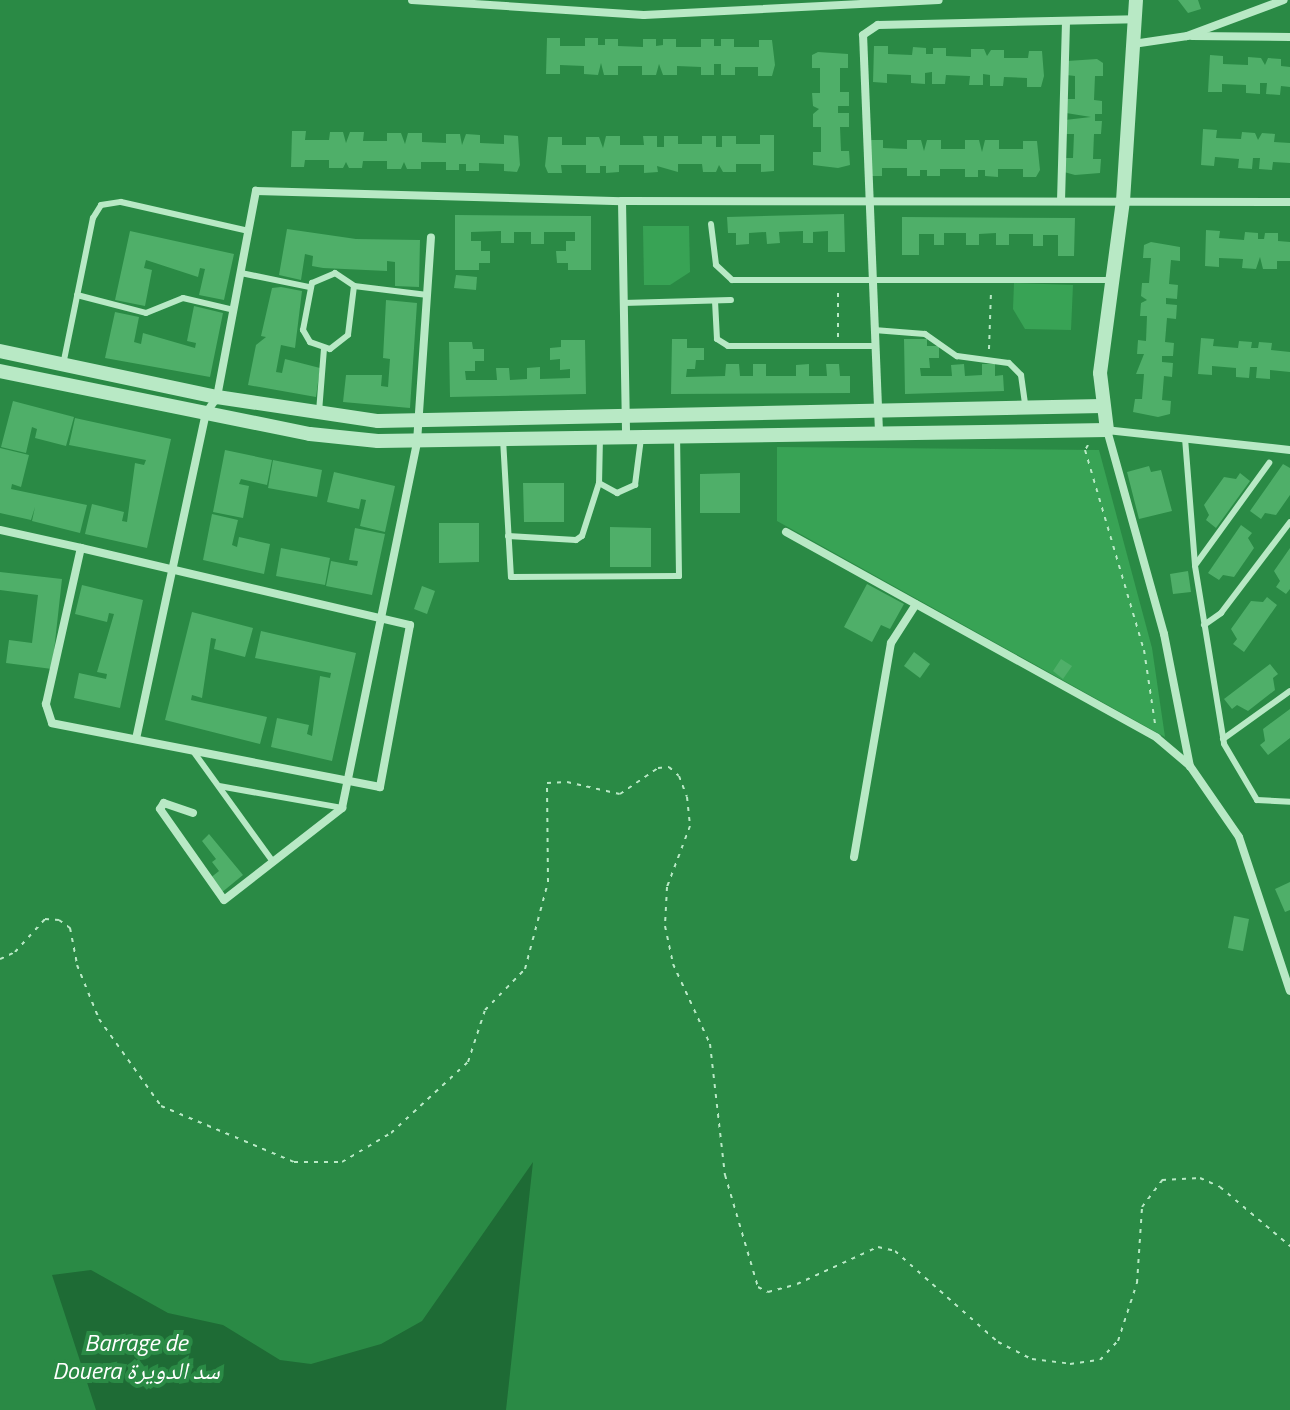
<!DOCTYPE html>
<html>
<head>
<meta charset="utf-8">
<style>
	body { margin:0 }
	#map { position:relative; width:1290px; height:1410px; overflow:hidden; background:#2a8a45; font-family:"Titillium Web","Noto Naskh Arabic",sans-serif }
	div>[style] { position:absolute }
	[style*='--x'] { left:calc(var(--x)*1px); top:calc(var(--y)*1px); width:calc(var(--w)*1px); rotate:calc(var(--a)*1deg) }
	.green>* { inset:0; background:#38a355 }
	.water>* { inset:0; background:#1e6b35 }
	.building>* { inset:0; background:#4faf69 }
	.path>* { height:2px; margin-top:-1px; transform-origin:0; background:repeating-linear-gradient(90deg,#b8e9c5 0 4px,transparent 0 10px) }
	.service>* { height:6px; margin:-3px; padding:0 3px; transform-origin:3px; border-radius:3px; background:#b8e9c5 }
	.minor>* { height:8px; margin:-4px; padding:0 4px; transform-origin:4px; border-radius:4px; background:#b8e9c5 }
	.tertiary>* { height:14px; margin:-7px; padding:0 7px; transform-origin:7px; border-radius:7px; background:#b8e9c5 }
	span { translate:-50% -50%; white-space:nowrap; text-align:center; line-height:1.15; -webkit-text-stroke:8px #2a8a45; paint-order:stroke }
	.water-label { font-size:24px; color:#fff; font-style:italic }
</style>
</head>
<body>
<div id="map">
	<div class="green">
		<i style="clip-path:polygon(643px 226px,689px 226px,690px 272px,670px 285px,644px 285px)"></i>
		<i style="clip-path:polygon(1014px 283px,1073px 285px,1071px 330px,1025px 329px,1013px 309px)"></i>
		<i style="clip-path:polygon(777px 447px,1099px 450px,1152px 648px,1165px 737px,777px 521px)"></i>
	</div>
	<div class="water">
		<i style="clip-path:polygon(533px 1162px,506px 1410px,96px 1410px,52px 1275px,91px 1270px,168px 1313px,223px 1325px,280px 1360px,311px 1364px,381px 1344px,422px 1321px)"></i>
	</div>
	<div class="building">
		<i style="clip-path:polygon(1178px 0,1198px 0,1201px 9px,1188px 13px)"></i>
		<i style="clip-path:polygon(547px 38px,560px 38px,560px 46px,585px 46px,585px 38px,598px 38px,598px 45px,605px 45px,605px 39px,618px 39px,618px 46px,643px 47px,643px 39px,656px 39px,656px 46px,663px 45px,663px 39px,676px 39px,676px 47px,701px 47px,701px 39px,714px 39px,714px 46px,721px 46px,721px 39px,734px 39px,734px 47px,759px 47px,759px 40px,772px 40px,775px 65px,772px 76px,758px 76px,758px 67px,735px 67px,735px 75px,721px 75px,721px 64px,714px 64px,714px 75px,701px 75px,701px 67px,677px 66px,677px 75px,663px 75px,659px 64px,656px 75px,642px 75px,642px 66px,618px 66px,618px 75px,604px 75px,601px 63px,598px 75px,584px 74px,584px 66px,560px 65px,560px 74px,546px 74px)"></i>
		<i style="clip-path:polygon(874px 46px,888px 46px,888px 54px,912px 55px,913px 47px,926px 48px,926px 54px,933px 54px,933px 48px,946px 48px,946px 56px,971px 57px,971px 49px,984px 49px,987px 56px,991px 50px,1004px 50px,1004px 58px,1028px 58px,1029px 51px,1042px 51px,1044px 76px,1041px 87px,1027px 87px,1027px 78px,1004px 77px,1003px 86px,990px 86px,990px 75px,983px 74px,983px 85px,969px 85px,970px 76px,946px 75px,945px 84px,932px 84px,932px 72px,925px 73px,925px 84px,911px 83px,911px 75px,887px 74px,887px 83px,873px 82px)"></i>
		<i style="clip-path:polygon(818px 52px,848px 54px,848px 68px,840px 68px,840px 92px,849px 92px,849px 106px,838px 106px,838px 113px,849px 113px,849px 127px,840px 127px,841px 151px,849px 151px,850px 165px,838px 168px,813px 165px,813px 152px,821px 152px,821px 127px,813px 127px,813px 114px,819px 109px,813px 106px,812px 93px,820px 93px,820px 68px,812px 68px,812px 55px)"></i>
		<i style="clip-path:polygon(1210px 55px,1223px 56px,1223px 64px,1248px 65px,1248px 57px,1261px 58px,1265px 65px,1268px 58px,1281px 59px,1281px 66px,1290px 67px,1290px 87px,1281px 86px,1280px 95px,1266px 94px,1267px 83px,1260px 83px,1260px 94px,1246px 93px,1246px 85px,1222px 84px,1222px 92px,1208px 92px)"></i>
		<i style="clip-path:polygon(1097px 59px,1103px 63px,1103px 76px,1095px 76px,1094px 100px,1102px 101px,1102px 114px,1095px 114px,1095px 121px,1102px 121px,1101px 134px,1094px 134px,1093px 159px,1101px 159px,1100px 173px,1075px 175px,1064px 172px,1065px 158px,1073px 158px,1074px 134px,1065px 134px,1065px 120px,1091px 117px,1066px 113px,1066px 99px,1075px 99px,1075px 76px,1066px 75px,1067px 61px)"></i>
		<i style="clip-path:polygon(1203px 129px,1217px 130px,1216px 138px,1241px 139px,1242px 132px,1255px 133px,1258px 140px,1262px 133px,1275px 134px,1274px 142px,1290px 143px,1290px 163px,1273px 162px,1272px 170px,1259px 169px,1260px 158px,1253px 158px,1252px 169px,1238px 168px,1239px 159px,1215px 157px,1214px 166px,1201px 165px)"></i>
		<i style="clip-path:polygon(292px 131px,306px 131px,305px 140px,329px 140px,330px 132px,343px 132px,346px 143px,350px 132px,364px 132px,363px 141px,387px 141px,387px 133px,401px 133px,405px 144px,408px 133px,422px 133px,422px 142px,446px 143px,446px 134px,460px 134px,462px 145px,466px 134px,480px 135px,480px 143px,504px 144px,504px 135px,518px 136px,520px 165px,517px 172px,504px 171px,504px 164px,479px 163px,479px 171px,466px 171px,466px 164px,459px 164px,459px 170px,446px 170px,446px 162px,421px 162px,421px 169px,407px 169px,404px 162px,401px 169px,387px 169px,387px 161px,363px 161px,362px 168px,349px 168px,346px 162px,343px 168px,329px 168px,329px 160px,305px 160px,304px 167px,291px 167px)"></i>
		<i style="clip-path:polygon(760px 135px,774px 135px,774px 171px,761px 172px,761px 164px,736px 164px,736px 172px,723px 172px,719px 165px,716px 172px,703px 172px,702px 164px,678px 164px,678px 172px,657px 166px,658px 172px,644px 173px,644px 165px,619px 165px,619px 172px,606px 173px,606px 166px,600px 166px,600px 173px,586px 173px,586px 165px,561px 165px,562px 173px,548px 173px,545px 166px,548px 137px,562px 137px,562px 145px,586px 145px,586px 137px,599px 137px,603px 148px,606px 136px,620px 136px,620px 145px,644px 145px,643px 136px,657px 136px,657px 147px,664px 147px,664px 136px,678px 136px,678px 144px,702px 144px,702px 136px,716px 136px,716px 147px,722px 147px,722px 136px,736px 136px,736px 144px,760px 144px)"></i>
		<i style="clip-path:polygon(869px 140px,883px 140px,883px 148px,907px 149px,907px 140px,921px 140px,924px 151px,927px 140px,941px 140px,941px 149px,965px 149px,965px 140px,979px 140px,982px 152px,985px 140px,999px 140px,999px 149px,1023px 149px,1023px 141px,1037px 141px,1040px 170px,1036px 177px,1023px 177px,1023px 169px,998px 169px,998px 177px,985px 176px,985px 170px,978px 170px,978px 177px,965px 177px,965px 169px,940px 169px,940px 176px,927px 176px,927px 170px,920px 170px,920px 176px,907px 176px,907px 168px,882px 168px,882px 176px,869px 176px)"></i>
		<i style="clip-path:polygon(844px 214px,845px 252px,828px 252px,828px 231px,813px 232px,813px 243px,803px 243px,803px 231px,779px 232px,780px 243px,767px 244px,766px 232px,749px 233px,749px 244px,736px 245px,736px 233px,728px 233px,727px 217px)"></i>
		<i style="clip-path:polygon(455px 215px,591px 216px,591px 270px,568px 270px,568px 263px,557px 263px,556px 251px,566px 251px,566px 241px,575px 241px,575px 232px,544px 232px,544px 244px,531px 244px,531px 232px,514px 232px,514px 243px,501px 243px,501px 231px,471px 232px,471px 241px,481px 241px,481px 251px,490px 251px,490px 263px,479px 263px,479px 270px,455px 270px)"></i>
		<i style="clip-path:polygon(902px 217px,1075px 218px,1074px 256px,1058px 256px,1058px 235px,1043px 235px,1043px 246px,1033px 246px,1033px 234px,1009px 234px,1009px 245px,996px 245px,996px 233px,979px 234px,979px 245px,966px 245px,966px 233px,944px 233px,944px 245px,934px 245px,934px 234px,919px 234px,919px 255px,902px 255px)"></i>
		<i style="clip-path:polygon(287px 229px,356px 239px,420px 240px,419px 287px,395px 286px,395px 262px,387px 261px,387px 271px,323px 268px,312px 266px,313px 256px,305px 254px,301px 280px,279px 275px)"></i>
		<i style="clip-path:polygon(1206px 230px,1220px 231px,1219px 238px,1244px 240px,1245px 232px,1258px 233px,1258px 239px,1264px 239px,1265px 233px,1278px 233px,1278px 241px,1290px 242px,1290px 261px,1277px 261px,1277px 269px,1263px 269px,1260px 257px,1256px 269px,1242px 268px,1243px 259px,1219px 258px,1219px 267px,1205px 266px)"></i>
		<i style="clip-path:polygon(130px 231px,234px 254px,224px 300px,199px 295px,205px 269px,200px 268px,198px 277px,146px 260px,144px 268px,152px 270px,145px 306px,115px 300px)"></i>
		<i style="clip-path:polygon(1151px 242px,1180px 247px,1180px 261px,1171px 260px,1169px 284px,1178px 285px,1177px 299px,1166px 298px,1166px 304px,1177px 305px,1176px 319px,1167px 318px,1165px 342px,1174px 343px,1173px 356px,1162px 356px,1162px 362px,1173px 363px,1172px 377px,1164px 376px,1162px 400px,1171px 401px,1170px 414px,1158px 417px,1133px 412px,1135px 399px,1142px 399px,1144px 374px,1136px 374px,1144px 354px,1137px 354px,1138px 340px,1146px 341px,1147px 316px,1140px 316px,1141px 303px,1147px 300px,1141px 296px,1142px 283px,1149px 283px,1151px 258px,1143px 258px,1144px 245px)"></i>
		<i style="clip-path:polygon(456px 275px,477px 277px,476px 290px,454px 288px)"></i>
		<i style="clip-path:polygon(281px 287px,302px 291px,295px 348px,281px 345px,276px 372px,282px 373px,285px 359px,320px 368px,316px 397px,248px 385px,256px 345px,266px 337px,261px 336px,272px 288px)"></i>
		<i style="clip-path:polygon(386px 300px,417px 303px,410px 408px,343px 402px,346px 375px,382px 375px,381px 386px,388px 387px,390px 359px,383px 358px)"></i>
		<i style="clip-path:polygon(194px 306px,223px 313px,210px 377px,105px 358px,115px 312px,139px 317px,134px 342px,141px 344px,143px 333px,195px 348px,196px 343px,187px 341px)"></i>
		<i style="clip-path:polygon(1201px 338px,1214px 339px,1213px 346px,1238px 348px,1239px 341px,1252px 342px,1251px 348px,1258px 348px,1259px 342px,1272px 343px,1271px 350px,1290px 352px,1290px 372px,1270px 370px,1270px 379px,1256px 378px,1257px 367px,1250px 367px,1249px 378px,1236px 377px,1236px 368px,1212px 366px,1212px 375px,1198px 374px)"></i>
		<i style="clip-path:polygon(672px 339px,687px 339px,687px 348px,704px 348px,704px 360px,696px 360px,695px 369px,687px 369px,686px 377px,725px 376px,726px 364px,739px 364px,740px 376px,753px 376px,753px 364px,766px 364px,766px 376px,796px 376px,796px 365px,809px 364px,809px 376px,827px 376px,826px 364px,839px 364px,840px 376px,850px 376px,850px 393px,671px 394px)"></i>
		<i style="clip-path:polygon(904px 339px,927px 339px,927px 346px,939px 346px,939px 358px,929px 358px,930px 368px,920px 368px,921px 376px,952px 376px,951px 365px,964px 364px,965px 376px,982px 375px,982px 364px,995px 364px,995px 376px,1003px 375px,1004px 391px,905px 394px)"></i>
		<i style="clip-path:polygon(561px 340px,585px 340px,586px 394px,450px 397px,449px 342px,472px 342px,473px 349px,484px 349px,484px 361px,475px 361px,475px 371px,465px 371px,466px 380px,497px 380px,496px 368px,509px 368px,510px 380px,527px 379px,527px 368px,540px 367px,540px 379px,570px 378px,570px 369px,560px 370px,560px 359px,550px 360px,550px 348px,561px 347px)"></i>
		<i style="clip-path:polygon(13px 401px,74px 417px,66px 446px,35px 438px,37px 429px,32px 427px,26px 453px,1px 447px)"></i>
		<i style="clip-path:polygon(75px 418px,171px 439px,147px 548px,85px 534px,92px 504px,124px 512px,122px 521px,127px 522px,135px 463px,144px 465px,146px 460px,69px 445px)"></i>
		<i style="clip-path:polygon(0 448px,29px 455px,21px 487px,12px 484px,11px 489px,87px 505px,80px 533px,32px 521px,35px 507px,31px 520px,0 513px)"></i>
		<i style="clip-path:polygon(225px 450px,272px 460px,267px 485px,241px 479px,239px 484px,249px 486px,243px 518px,213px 512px)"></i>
		<i style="clip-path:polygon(273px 460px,322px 470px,317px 497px,268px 488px)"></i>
		<i style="clip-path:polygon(1283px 464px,1290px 468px,1290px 495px,1276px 515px,1265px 513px,1261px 519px,1250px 511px)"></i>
		<i style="clip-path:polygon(1149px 466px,1151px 472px,1161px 470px,1172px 511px,1139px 519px,1127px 472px)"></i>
		<i style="clip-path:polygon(334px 472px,395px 486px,385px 532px,360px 526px,366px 500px,361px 499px,359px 509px,327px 502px)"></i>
		<i style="clip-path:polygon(740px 473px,740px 513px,700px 513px,700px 474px)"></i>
		<i style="clip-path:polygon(1240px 473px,1250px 481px,1216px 528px,1206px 520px,1209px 515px,1204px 505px,1224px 477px,1236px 479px)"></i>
		<i style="clip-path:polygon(523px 483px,564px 483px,564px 522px,524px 522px)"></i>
		<i style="clip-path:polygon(212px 514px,238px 520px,232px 545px,237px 547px,239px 537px,270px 544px,264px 574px,203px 560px)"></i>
		<i style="clip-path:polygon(439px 523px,479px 523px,479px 562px,439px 563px)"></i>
		<i style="clip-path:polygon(1241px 525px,1252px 533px,1248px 538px,1254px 548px,1234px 577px,1223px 575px,1219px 580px,1208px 573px)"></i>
		<i style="clip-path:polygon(610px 527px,651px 528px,651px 567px,610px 567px)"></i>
		<i style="clip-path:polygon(355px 528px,385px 534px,372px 595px,326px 586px,331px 561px,357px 566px,358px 561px,349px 560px)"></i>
		<i style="clip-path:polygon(281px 548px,330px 558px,325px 585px,276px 576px)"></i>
		<i style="clip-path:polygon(1290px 548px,1290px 589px,1286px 594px,1276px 587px,1280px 581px,1274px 571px)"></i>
		<i style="clip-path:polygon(1188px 571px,1191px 592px,1173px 594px,1170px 574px)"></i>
		<i style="clip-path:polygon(0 572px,62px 579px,52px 669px,6px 663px,9px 640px,32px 643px,38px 595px,0 590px)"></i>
		<i style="clip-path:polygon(867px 584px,904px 604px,890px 629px,881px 625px,872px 642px,844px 627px)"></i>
		<i style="clip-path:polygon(82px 585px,143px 600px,120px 708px,74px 698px,79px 673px,106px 679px,107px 674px,97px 672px,114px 614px,109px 613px,107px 622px,75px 614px)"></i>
		<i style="clip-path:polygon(422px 586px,435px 591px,427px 614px,414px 609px)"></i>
		<i style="clip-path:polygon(1267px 597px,1277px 605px,1244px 652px,1233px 644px,1237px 639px,1231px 629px,1251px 601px,1263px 602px)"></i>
		<i style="clip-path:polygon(192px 612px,253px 628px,245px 657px,214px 649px,216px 639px,211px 638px,202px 698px,192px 695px,191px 700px,267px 717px,260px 744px,165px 720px)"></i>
		<i style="clip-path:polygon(261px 631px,356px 653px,332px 761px,271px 747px,277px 718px,309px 725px,307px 734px,312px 736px,320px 676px,330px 678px,331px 673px,255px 658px)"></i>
		<i style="clip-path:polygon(914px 652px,930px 664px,920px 678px,904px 666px)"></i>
		<i style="clip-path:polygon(1061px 659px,1072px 666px,1063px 679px,1053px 671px)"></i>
		<i style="clip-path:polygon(1270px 664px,1278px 674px,1273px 678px,1275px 690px,1248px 711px,1237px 705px,1232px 709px,1224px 699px)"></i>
		<i style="clip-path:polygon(1290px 709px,1290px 738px,1268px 755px,1260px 745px,1265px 741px,1263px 729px)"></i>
		<i style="clip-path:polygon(209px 834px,243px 875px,221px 893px,209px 879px,219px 871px,212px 862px,216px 859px,202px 841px)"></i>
		<i style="clip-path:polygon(1290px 882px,1290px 910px,1285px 912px,1275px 889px)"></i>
		<i style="clip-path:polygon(1234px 916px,1249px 919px,1243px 951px,1228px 948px)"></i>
	</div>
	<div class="path">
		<i style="--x:838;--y:337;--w:46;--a:-90"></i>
		<i style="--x:989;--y:349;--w:57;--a:-88"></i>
		<i style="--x:1088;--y:445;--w:6;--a:121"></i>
		<i style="--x:1085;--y:450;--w:209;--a:73.6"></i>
		<i style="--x:1144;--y:650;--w:75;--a:81.5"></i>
		<i style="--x:0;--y:959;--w:17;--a:-25"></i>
		<i style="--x:15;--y:952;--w:45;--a:-47.7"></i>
		<i style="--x:45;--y:919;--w:14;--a:4"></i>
		<i style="--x:59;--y:920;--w:14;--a:36"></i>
		<i style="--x:70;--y:928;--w:38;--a:79"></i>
		<i style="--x:77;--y:965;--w:58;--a:67.8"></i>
		<i style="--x:99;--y:1019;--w:107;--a:54.5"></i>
		<i style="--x:161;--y:1106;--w:144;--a:22.8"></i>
		<i style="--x:294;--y:1162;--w:48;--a:0"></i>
		<i style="--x:342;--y:1162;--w:57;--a:-30.6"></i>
		<i style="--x:391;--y:1133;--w:105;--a:-42.7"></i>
		<i style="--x:468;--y:1062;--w:55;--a:-71.9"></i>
		<i style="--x:485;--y:1010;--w:57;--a:-45.7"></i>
		<i style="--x:525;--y:969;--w:90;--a:-75.2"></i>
		<i style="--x:548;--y:882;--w:99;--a:-90.6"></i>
		<i style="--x:547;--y:783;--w:20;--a:-3"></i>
		<i style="--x:567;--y:782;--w:54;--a:12.8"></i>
		<i style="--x:620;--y:794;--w:46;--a:-34.4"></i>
		<i style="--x:658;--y:768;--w:11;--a:-5"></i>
		<i style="--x:669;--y:767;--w:13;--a:42"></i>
		<i style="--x:679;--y:776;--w:22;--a:69"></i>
		<i style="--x:687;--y:797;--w:29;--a:84"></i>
		<i style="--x:690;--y:826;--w:65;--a:110.7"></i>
		<i style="--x:667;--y:887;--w:39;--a:93"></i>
		<i style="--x:665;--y:926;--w:39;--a:78"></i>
		<i style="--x:673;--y:964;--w:88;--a:65.2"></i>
		<i style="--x:710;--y:1044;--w:132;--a:83.5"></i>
		<i style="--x:725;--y:1175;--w:117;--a:73.6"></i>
		<i style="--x:758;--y:1287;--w:11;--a:27"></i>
		<i style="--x:768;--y:1292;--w:30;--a:-15"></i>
		<i style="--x:797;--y:1284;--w:89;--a:-24.6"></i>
		<i style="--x:878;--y:1247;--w:17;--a:13"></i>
		<i style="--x:895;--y:1251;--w:137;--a:41.5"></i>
		<i style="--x:998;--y:1342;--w:38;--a:27"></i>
		<i style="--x:1032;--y:1359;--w:38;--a:7"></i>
		<i style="--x:1070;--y:1364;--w:30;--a:-8"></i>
		<i style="--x:1100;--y:1360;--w:26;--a:-47"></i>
		<i style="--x:1118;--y:1341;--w:61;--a:-71.9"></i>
		<i style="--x:1137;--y:1283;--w:76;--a:-86.2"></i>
		<i style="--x:1142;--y:1207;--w:34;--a:-53"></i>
		<i style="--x:1162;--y:1180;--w:38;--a:-3"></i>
		<i style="--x:1200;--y:1178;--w:22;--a:24"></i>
		<i style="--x:1220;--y:1187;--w:92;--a:40.1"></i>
	</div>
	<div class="service">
		<i style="--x:711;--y:224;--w:41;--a:83"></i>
		<i style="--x:716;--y:265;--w:22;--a:43"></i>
		<i style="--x:732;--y:280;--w:379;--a:0"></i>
		<i style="--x:241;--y:273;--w:69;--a:11.6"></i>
		<i style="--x:335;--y:273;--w:23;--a:34"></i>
		<i style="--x:354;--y:286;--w:49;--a:97"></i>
		<i style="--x:348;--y:335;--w:23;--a:142"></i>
		<i style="--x:330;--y:349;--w:21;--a:-161"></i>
		<i style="--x:310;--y:342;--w:14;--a:-120"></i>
		<i style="--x:303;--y:330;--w:48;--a:-79.2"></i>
		<i style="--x:312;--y:283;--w:25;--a:-23"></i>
		<i style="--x:354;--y:286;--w:74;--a:7"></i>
		<i style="--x:77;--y:295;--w:71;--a:14.6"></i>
		<i style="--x:146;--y:313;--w:40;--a:-22"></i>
		<i style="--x:183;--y:298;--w:52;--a:13.2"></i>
		<i style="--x:715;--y:301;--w:38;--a:87"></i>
		<i style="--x:717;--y:339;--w:13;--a:32"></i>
		<i style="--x:728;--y:346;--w:148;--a:0"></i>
		<i style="--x:623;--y:303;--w:108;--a:-1.6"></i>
		<i style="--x:874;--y:330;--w:51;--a:4.5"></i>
		<i style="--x:925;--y:334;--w:39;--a:35"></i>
		<i style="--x:957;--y:356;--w:52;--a:7.7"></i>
		<i style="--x:1009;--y:363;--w:17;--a:45"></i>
		<i style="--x:1021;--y:375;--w:30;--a:82"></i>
		<i style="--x:63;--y:365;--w:150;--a:-78.5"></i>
		<i style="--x:93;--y:218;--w:15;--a:-58"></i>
		<i style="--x:101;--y:205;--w:20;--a:-9"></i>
		<i style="--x:121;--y:202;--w:131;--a:12.8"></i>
		<i style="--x:319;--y:412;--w:64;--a:-85.5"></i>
		<i style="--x:600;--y:437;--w:46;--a:91.2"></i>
		<i style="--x:599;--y:483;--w:21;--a:29"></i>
		<i style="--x:617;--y:493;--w:20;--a:-24"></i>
		<i style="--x:635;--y:485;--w:47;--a:-82.7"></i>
		<i style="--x:1185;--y:438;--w:128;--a:85.5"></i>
		<i style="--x:1195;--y:566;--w:180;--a:80.7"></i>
		<i style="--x:1224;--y:744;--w:65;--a:59.5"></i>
		<i style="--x:1257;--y:800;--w:33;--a:3"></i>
		<i style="--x:503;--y:439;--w:138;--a:86.7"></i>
		<i style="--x:511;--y:577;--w:168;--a:-0.3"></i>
		<i style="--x:679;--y:576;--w:138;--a:-90.8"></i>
		<i style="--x:508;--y:536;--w:68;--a:3.4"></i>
		<i style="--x:576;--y:540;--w:7;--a:-34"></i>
		<i style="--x:582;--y:536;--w:56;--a:-72.2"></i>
		<i style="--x:1196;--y:564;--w:125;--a:-54.1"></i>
		<i style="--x:1204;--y:625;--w:21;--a:-35"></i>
		<i style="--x:1221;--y:613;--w:114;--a:-52.8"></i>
		<i style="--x:1223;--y:739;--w:82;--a:-35.6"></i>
		<i style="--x:193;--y:751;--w:137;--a:54.2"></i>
		<i style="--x:219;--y:786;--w:125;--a:10.1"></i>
	</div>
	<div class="minor">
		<i style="--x:412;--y:0;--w:232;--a:3.7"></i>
		<i style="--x:644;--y:15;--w:295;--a:-2.9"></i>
		<i style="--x:1192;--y:36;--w:98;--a:0.6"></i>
		<i style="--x:1133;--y:44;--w:55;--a:-8.4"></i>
		<i style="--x:1187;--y:36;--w:103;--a:-20.4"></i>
		<i style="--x:622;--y:201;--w:233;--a:89"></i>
		<i style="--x:1061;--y:201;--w:179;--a:-88.4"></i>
		<i style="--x:879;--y:432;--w:397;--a:-92.3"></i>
		<i style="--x:863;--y:35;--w:18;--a:-34"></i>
		<i style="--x:878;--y:25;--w:257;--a:-1.3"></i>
		<i style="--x:1290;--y:450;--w:184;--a:-173.8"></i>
		<i style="--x:1107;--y:430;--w:212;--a:74.4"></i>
		<i style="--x:1164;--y:634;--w:135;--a:78.9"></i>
		<i style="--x:1190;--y:766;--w:86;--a:55.4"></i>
		<i style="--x:1239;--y:837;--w:162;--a:71.7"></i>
		<i style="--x:0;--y:530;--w:83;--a:12.5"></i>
		<i style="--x:81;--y:548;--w:338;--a:13.2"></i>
		<i style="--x:410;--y:625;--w:165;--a:100.5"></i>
		<i style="--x:380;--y:787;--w:334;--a:-169"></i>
		<i style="--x:52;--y:723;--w:20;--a:-108"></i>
		<i style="--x:46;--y:704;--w:160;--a:-77.4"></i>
		<i style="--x:786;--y:532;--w:424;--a:29"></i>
		<i style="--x:1157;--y:738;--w:42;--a:40.2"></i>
		<i style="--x:136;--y:739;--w:333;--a:-77.9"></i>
		<i style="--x:206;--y:413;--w:19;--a:-55"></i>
		<i style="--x:217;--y:397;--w:210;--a:-79.3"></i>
		<i style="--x:256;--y:191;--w:366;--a:1.6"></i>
		<i style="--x:622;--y:201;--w:668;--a:0.09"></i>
		<i style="--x:193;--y:813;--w:31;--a:-161"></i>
		<i style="--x:164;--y:803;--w:7;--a:124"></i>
		<i style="--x:160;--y:809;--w:111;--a:54.9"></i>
		<i style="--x:224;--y:900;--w:150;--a:-37.9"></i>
		<i style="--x:342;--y:808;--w:374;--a:-78.4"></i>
		<i style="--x:417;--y:442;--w:205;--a:-86.1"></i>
		<i style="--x:854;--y:857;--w:217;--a:-80.2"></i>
		<i style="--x:891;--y:643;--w:46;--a:-57.3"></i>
	</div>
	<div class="tertiary">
		<i style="--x:0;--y:351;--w:222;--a:12"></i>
		<i style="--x:217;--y:397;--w:163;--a:8.5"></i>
		<i style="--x:378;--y:421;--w:724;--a:-1.19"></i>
		<i style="--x:0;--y:371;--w:316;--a:11.5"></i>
		<i style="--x:310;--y:434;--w:68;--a:5.9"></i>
		<i style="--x:378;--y:441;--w:729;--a:-0.86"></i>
		<i style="--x:1107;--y:430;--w:57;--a:-97"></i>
		<i style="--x:1100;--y:373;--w:174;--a:-82.4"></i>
		<i style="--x:1123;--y:201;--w:201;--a:-86.3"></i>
	</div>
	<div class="water-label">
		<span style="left:136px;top:1357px">Barrage de<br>Douera سد الدويرة</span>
	</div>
</div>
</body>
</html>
